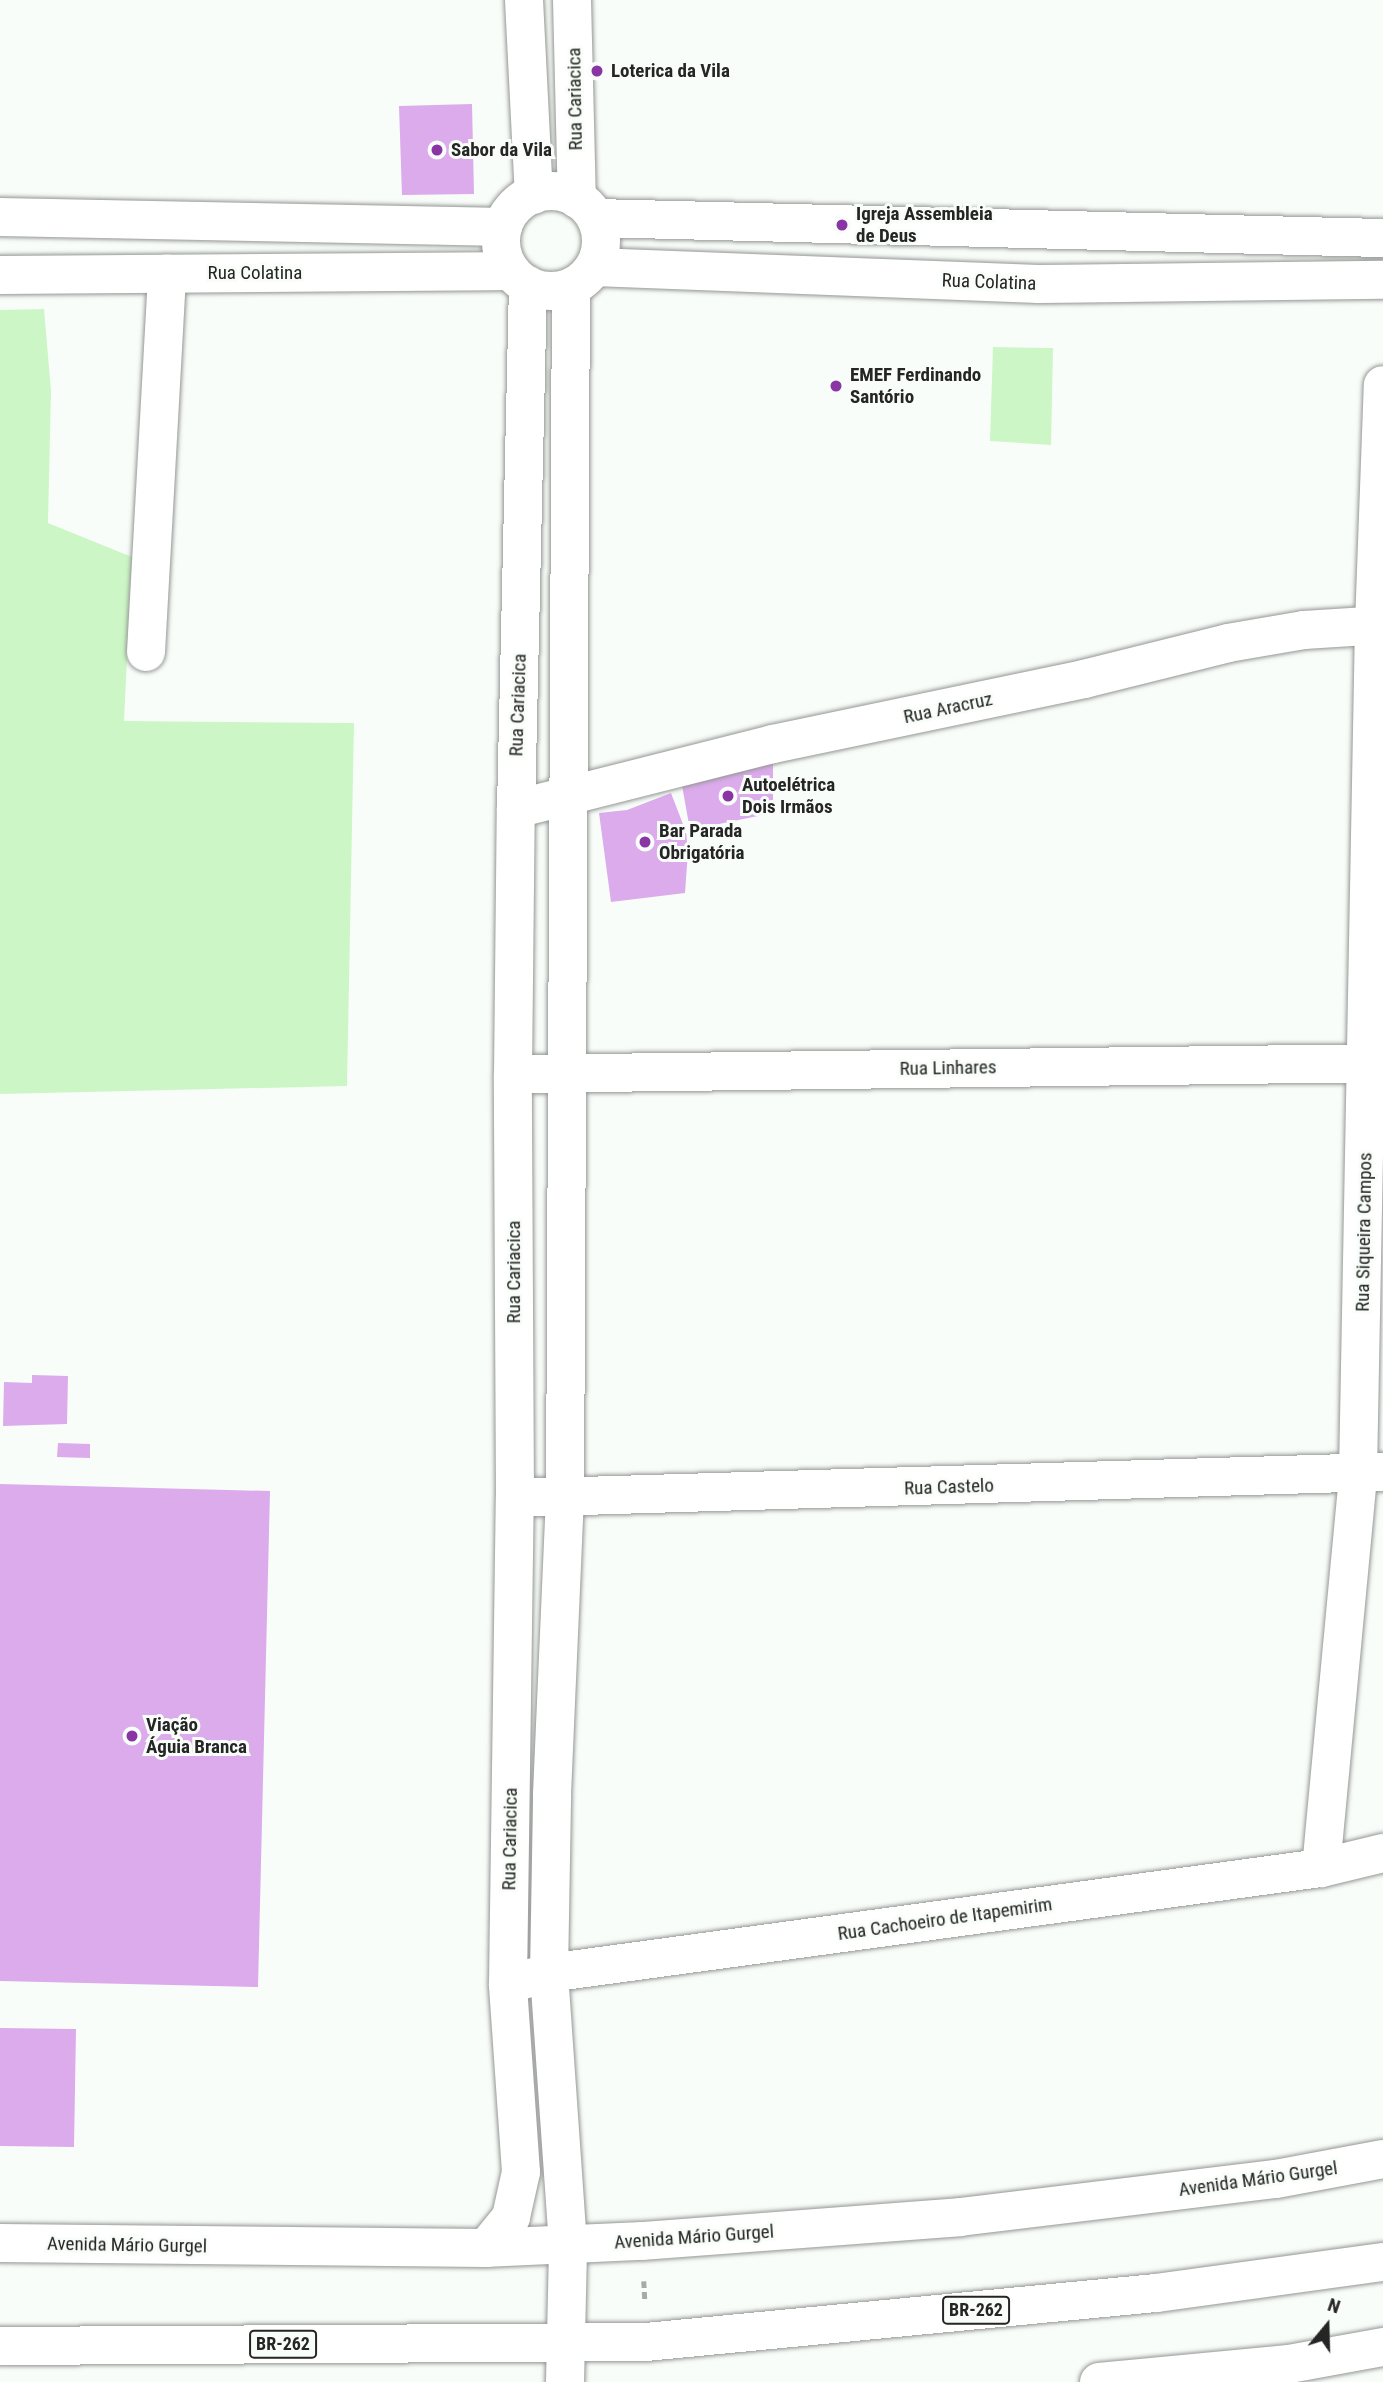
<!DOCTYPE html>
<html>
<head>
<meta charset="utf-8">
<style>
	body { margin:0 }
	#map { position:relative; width:1383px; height:2382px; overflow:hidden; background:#f9fdf9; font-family:"Roboto Condensed",sans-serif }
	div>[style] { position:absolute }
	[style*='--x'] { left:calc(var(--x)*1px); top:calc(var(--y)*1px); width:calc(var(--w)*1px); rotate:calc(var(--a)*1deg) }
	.green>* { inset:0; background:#cdf6c6 }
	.building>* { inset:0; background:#dbabec }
	.path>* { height:4.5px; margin-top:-2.25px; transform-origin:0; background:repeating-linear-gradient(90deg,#a7aaa7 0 7px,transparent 0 10.5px) }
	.roads { filter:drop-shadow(0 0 2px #949794) drop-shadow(0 0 2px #949794) }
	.minor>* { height:38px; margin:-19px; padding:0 19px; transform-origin:19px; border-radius:19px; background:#fff }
	.tertiary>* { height:38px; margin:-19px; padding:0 19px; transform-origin:19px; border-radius:19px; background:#fff }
	.tertiary>.ring { margin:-19px; padding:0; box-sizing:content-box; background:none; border:38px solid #fff; border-radius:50% }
	.secondary>* { height:38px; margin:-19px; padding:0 19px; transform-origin:19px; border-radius:19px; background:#fff }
	.primary>* { height:38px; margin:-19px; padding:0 19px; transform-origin:19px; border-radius:19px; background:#fff }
	.dots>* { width:19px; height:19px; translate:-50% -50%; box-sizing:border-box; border:4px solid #f9fdf9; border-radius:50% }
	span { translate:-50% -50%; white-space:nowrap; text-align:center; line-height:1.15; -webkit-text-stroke:6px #f9fdf9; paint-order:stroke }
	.shield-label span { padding:2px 5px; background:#f9fdf9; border:2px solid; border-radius:5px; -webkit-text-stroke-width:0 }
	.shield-label { font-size:18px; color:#242524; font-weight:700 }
	.poi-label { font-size:19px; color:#242524; font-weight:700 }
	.left { translate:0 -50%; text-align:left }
	.street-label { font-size:19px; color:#242524 }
	.north { position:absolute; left:1292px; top:2291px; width:70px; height:70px; -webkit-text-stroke:5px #f9fdf9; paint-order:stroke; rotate:19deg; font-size:19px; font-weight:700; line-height:28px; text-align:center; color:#242524 }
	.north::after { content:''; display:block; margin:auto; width:24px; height:32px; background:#242524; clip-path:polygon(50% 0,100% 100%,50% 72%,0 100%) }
</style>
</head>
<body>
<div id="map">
	<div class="green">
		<i style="clip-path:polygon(44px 309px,51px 391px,48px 523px,132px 557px,124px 721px,354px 723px,347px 1086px,0 1094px,0 310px)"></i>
		<i style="clip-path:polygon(993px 347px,1053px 348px,1051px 445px,990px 441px)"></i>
	</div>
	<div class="building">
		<i style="clip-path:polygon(472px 104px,474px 194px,402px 195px,399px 106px)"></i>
		<i style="clip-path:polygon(773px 750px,773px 813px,690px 830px,681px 780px)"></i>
		<i style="clip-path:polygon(671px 793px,686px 832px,688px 851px,685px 893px,611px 902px,599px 813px,627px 810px)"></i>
		<i style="clip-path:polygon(32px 1375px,68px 1376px,67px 1424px,3px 1426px,4px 1382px,32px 1383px)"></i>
		<i style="clip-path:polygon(58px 1443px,90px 1444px,90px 1458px,57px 1457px)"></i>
		<i style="clip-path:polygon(0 1484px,270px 1491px,258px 1987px,0 1981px)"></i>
		<i style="clip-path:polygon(0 2028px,76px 2029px,74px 2147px,0 2146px)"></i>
	</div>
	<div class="path">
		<i style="--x:644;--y:2281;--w:19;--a:87"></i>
	</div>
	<div class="roads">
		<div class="minor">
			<i style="--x:0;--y:217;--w:503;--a:1.14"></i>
			<i style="--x:0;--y:275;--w:510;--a:-0.45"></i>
			<i style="--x:146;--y:652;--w:379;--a:-86.8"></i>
			<i style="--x:516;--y:809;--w:265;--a:-14.2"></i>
			<i style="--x:773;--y:744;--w:318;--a:-11.8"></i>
			<i style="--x:1084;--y:679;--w:148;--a:-14"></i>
			<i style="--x:1228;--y:643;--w:77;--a:-9.7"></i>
			<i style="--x:1304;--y:630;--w:79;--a:-3.6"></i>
			<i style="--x:513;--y:1074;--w:870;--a:-0.72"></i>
			<i style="--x:515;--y:1498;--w:868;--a:-1.72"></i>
			<i style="--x:1321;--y:1868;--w:397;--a:-84.6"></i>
			<i style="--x:1358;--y:1473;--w:848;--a:-88.92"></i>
			<i style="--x:1374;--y:625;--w:240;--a:-87.9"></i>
			<i style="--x:508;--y:1984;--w:42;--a:-15"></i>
			<i style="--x:549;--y:1973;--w:779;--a:-7.75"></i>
			<i style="--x:1321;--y:1868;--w:64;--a:-13.6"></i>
		</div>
		<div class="tertiary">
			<i style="--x:524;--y:0;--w:195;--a:87.1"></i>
			<i style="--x:572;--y:0;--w:199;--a:88.6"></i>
			<i class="ring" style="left:501px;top:191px;width:62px;height:62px"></i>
			<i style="--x:596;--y:218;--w:787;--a:1.46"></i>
			<i style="--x:594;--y:267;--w:445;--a:2.2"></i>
			<i style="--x:1039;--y:284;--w:344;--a:-0.7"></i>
			<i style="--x:568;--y:2245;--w:273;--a:-94"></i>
			<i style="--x:549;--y:1973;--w:179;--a:-89"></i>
			<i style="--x:552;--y:1794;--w:295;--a:-87.5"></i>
			<i style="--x:565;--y:1499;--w:1211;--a:-89.72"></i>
			<i style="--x:486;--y:2248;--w:40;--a:-51"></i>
			<i style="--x:511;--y:2217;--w:46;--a:-77.5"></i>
			<i style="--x:521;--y:2172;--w:188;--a:-94"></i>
			<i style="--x:508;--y:1984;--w:486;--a:-89.2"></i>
			<i style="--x:515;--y:1498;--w:424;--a:-90.3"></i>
			<i style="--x:513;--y:1074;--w:265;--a:-89.4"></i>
			<i style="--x:516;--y:809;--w:524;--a:-88.69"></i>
		</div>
		<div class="secondary">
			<i style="--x:0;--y:2243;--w:486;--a:0.6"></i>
			<i style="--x:486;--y:2248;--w:157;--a:-2.6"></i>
			<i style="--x:643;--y:2241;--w:318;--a:-4.3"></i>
			<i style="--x:960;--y:2217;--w:318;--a:-6.9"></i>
			<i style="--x:1276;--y:2179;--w:109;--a:-10.6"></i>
		</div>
		<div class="primary">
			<i style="--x:0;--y:2346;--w:646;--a:-0.35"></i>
			<i style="--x:646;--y:2342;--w:512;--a:-5.49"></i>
			<i style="--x:1156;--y:2293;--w:229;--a:-7.8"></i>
			<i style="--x:565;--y:2382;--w:137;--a:-88.7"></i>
			<i style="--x:1099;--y:2382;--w:191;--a:-5.4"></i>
			<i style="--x:1289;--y:2364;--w:96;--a:-10.3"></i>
		</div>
	</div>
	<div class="dots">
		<i style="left:597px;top:71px;background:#8936a4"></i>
		<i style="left:437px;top:150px;background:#8936a4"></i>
		<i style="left:842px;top:225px;background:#8936a4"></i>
		<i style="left:836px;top:386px;background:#8936a4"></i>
		<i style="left:728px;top:796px;background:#8936a4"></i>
		<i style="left:645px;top:842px;background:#8936a4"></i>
		<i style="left:132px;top:1736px;background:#8936a4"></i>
	</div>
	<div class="shield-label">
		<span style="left:976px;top:2310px">BR-262</span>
		<span style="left:283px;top:2344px">BR-262</span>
	</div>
	<div class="poi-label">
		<span class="left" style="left:611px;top:71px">Loterica da Vila</span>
		<span class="left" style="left:451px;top:150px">Sabor da Vila</span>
		<span class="left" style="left:856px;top:225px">Igreja Assembleia<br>de Deus</span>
		<span class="left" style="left:850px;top:386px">EMEF Ferdinando<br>Santório</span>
		<span class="left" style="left:742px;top:796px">Autoelétrica<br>Dois Irmãos</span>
		<span class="left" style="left:659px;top:842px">Bar Parada<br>Obrigatória</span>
		<span class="left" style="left:146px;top:1736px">Viação<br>Águia Branca</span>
	</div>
	<div class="street-label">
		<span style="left:575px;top:99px;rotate:-91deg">Rua Cariacica</span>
		<span style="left:255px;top:273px">Rua Colatina</span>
		<span style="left:989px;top:282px;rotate:2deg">Rua Colatina</span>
		<span style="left:518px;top:705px;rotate:-88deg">Rua Cariacica</span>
		<span style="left:948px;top:708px;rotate:-12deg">Rua Aracruz</span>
		<span style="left:948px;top:1068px;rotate:-1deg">Rua Linhares</span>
		<span style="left:1364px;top:1232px;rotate:-89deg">Rua Siqueira Campos</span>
		<span style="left:514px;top:1272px;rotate:-90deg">Rua Cariacica</span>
		<span style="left:949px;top:1487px;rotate:-2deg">Rua Castelo</span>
		<span style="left:510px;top:1839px;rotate:-89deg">Rua Cariacica</span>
		<span style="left:945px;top:1919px;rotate:-8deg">Rua Cachoeiro de Itapemirim</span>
		<span style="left:1258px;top:2179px;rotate:-8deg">Avenida Mário Gurgel</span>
		<span style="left:694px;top:2237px;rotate:-4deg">Avenida Mário Gurgel</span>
		<span style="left:127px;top:2245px;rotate:1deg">Avenida Mário Gurgel</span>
	</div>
	<div class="north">N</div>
</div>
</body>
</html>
